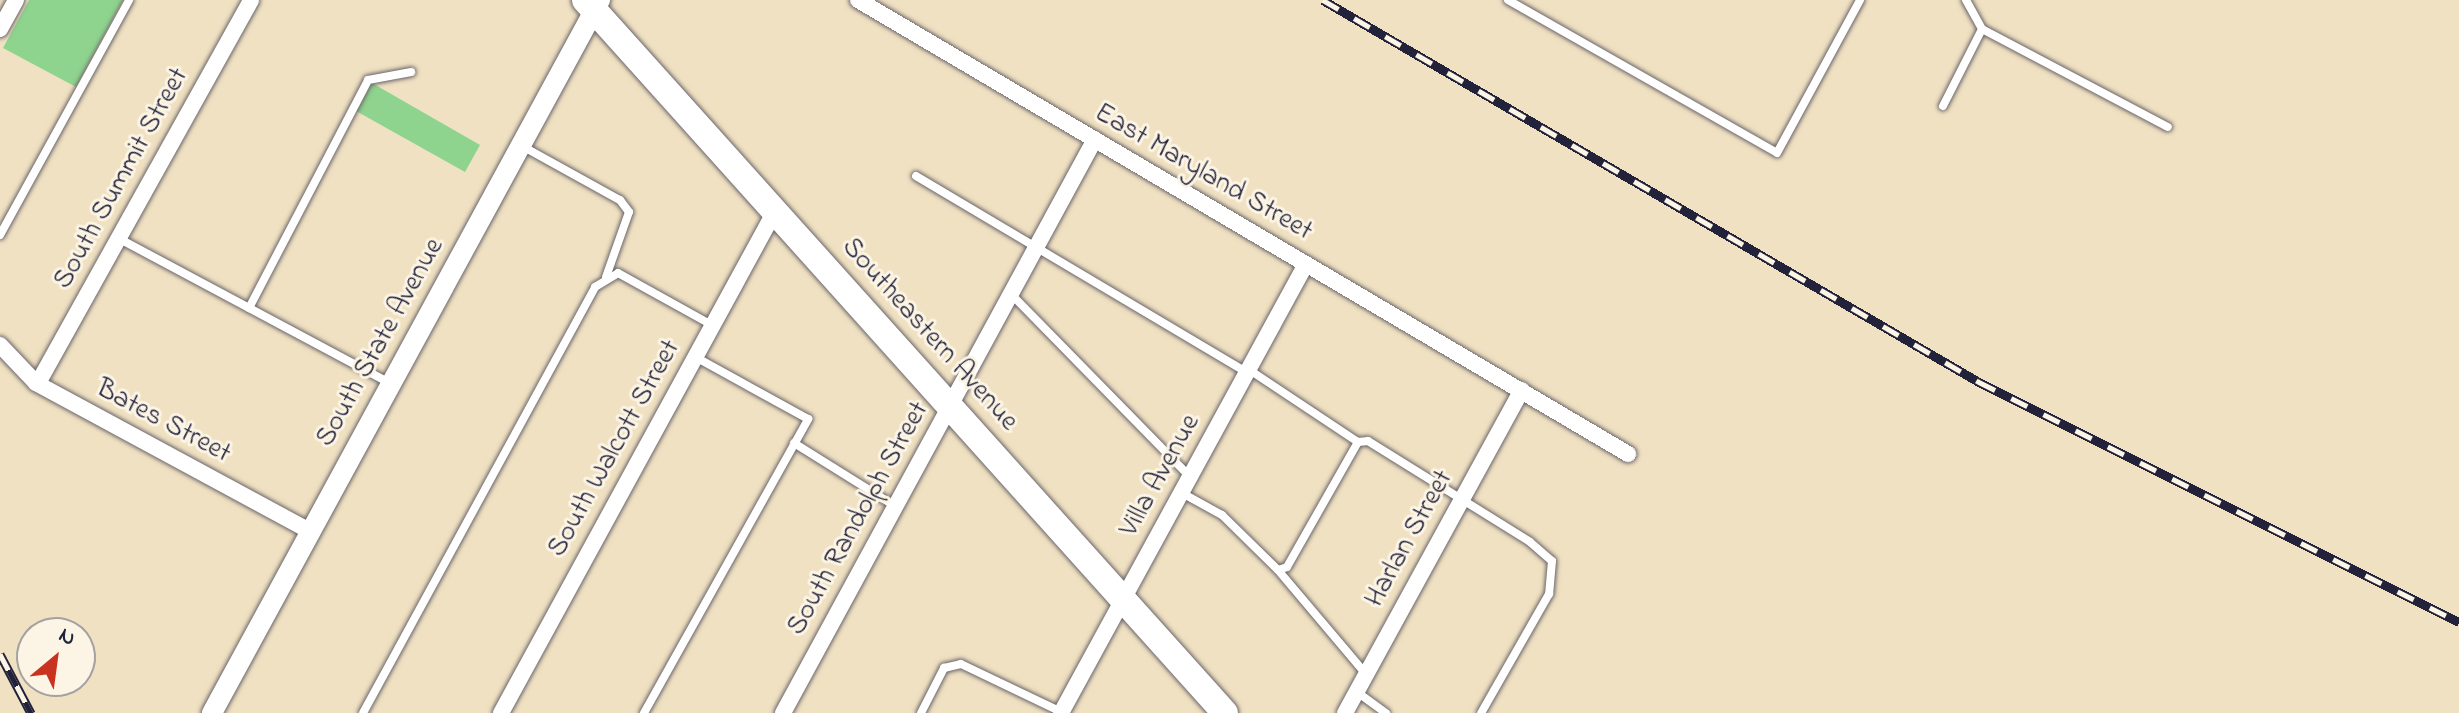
<!DOCTYPE html>
<html>
<head>
<meta charset="utf-8">
<style>
	body { margin:0 }
	#map { position:relative; width:2459px; height:713px; overflow:hidden; background:#f0e1c2; font-family:"Indie Flower",sans-serif }
	div>[style] { position:absolute }
	[style*='--x'] { left:calc(var(--x)*1px); top:calc(var(--y)*1px); width:calc(var(--w)*1px); rotate:calc(var(--a)*1deg) }
	.green>* { inset:0; background:#8fd48e }
	.roads { filter:drop-shadow(0 0 2px #6a656a) drop-shadow(0 0 2px #6a656a) }
	.service>* { height:8px; margin:-4px; padding:0 4px; transform-origin:4px; border-radius:4px; background:#fff }
	.minor>* { height:16px; margin:-8px; padding:0 8px; transform-origin:8px; border-radius:8px; background:#fff }
	.tertiary>* { height:20px; margin:-10px; padding:0 10px; transform-origin:10px; border-radius:10px; background:#fff }
	.primary>* { height:26px; margin:-13px; padding:0 13px; transform-origin:13px; border-radius:13px; background:#fff }
	.rail>* { height:9px; margin-top:-4.5px; transform-origin:0; background:repeating-linear-gradient(90deg,#fcf5e5 0 18px,#22223b 0 36px); box-sizing:border-box; border-block:2px solid #22223b }
	span { translate:-50% -50%; white-space:nowrap; text-align:center; line-height:1.15; -webkit-text-stroke:6px #fcf5e5; paint-order:stroke }
	.street-label { font-size:28px; color:#22223b }
	.north { position:absolute; left:16px; top:617px; width:80px; height:80px; box-sizing:border-box; background:#fcf5e5; border:2px solid #a5a1a1; border-radius:50%; rotate:29deg; font-size:22px; font-weight:700; line-height:32px; text-align:center; color:#22223b }
	.north::after { content:''; display:block; margin:auto; width:28px; height:36px; background:#c8321e; clip-path:polygon(50% 0,100% 100%,50% 72%,0 100%) }
</style>
</head>
<body>
<div id="map">
	<div class="green">
		<i style="clip-path:polygon(29px 0,123px 0,76px 87px,3px 48px)"></i>
		<i style="clip-path:polygon(372px 83px,480px 145px,465px 172px,356px 111px)"></i>
	</div>
	<div class="roads">
		<div class="service">
			<i style="--x:1508;--y:0;--w:309;--a:29.6"></i>
			<i style="--x:1777;--y:153;--w:174;--a:-61.5"></i>
			<i style="--x:1966;--y:0;--w:33;--a:61"></i>
			<i style="--x:1982;--y:29;--w:210;--a:27.8"></i>
			<i style="--x:1943;--y:106;--w:86;--a:-63.1"></i>
			<i style="--x:522;--y:146;--w:112;--a:28.9"></i>
			<i style="--x:620;--y:200;--w:15;--a:53"></i>
			<i style="--x:629;--y:212;--w:69;--a:109.5"></i>
			<i style="--x:916;--y:176;--w:384;--a:30.7"></i>
			<i style="--x:0;--y:235;--w:268;--a:-61.2"></i>
			<i style="--x:118;--y:238;--w:310;--a:28.1"></i>
			<i style="--x:1011;--y:294;--w:256;--a:45.6"></i>
			<i style="--x:249;--y:308;--w:257;--a:-62.4"></i>
			<i style="--x:368;--y:80;--w:44;--a:-10.5"></i>
			<i style="--x:1248;--y:369;--w:132;--a:33.6"></i>
			<i style="--x:794;--y:443;--w:119;--a:32"></i>
			<i style="--x:1182;--y:493;--w:46;--a:28.8"></i>
			<i style="--x:1222;--y:515;--w:78;--a:44.5"></i>
			<i style="--x:1278;--y:570;--w:9;--a:-18"></i>
			<i style="--x:1287;--y:567;--w:144;--a:-60.4"></i>
			<i style="--x:1358;--y:442;--w:10;--a:-6"></i>
			<i style="--x:1368;--y:441;--w:191;--a:31.9"></i>
			<i style="--x:1530;--y:542;--w:29;--a:41"></i>
			<i style="--x:1552;--y:561;--w:33;--a:95"></i>
			<i style="--x:1549;--y:594;--w:137;--a:119.7"></i>
			<i style="--x:1278;--y:570;--w:136;--a:49.8"></i>
			<i style="--x:1357;--y:692;--w:36;--a:36"></i>
			<i style="--x:363;--y:713;--w:485;--a:-61.4"></i>
			<i style="--x:595;--y:287;--w:27;--a:-31"></i>
			<i style="--x:618;--y:273;--w:107;--a:29"></i>
			<i style="--x:644;--y:713;--w:337;--a:-60.8"></i>
			<i style="--x:808;--y:419;--w:129;--a:-151.2"></i>
			<i style="--x:921;--y:713;--w:51;--a:-62.9"></i>
			<i style="--x:944;--y:668;--w:17;--a:-13"></i>
			<i style="--x:961;--y:664;--w:111;--a:25.6"></i>
		</div>
		<div class="minor">
			<i style="--x:858;--y:0;--w:894;--a:30.52"></i>
			<i style="--x:0;--y:29;--w:33;--a:-61"></i>
			<i style="--x:0;--y:345;--w:52;--a:46.5"></i>
			<i style="--x:36;--y:383;--w:311;--a:28.4"></i>
			<i style="--x:38;--y:383;--w:438;--a:-60.9"></i>
			<i style="--x:501;--y:713;--w:572;--a:-61.37"></i>
			<i style="--x:783;--y:713;--w:653;--a:-61.47"></i>
			<i style="--x:1061;--y:713;--w:511;--a:-61.38"></i>
			<i style="--x:1345;--y:713;--w:368;--a:-61.3"></i>
		</div>
		<div class="tertiary">
			<i style="--x:212;--y:713;--w:812;--a:-61.45"></i>
		</div>
		<div class="primary">
			<i style="--x:585;--y:0;--w:958;--a:48.09"></i>
		</div>
	</div>
	<div class="rail">
		<i style="--x:1323;--y:0;--w:759;--a:30.21"></i>
		<i style="--x:1979;--y:382;--w:537;--a:26.57"></i>
		<i style="--x:0;--y:654;--w:67;--a:62.3"></i>
	</div>
	<div class="street-label">
		<span style="left:1203px;top:173px;rotate:30deg">East Maryland Street</span>
		<span style="left:122px;top:179px;rotate:-61deg">South Summit Street</span>
		<span style="left:929px;top:335px;rotate:48deg">Southeastern Avenue</span>
		<span style="left:381px;top:343px;rotate:-61deg">South State Avenue</span>
		<span style="left:163px;top:422px;rotate:28deg">Bates Street</span>
		<span style="left:615px;top:449px;rotate:-61deg">South Walcott Street</span>
		<span style="left:1161px;top:476px;rotate:-61deg">Villa Avenue</span>
		<span style="left:859px;top:519px;rotate:-61deg">South Randolph Street</span>
		<span style="left:1410px;top:539px;rotate:-61deg">Harlan Street</span>
	</div>
	<div class="north">N</div>
</div>
</body>
</html>
